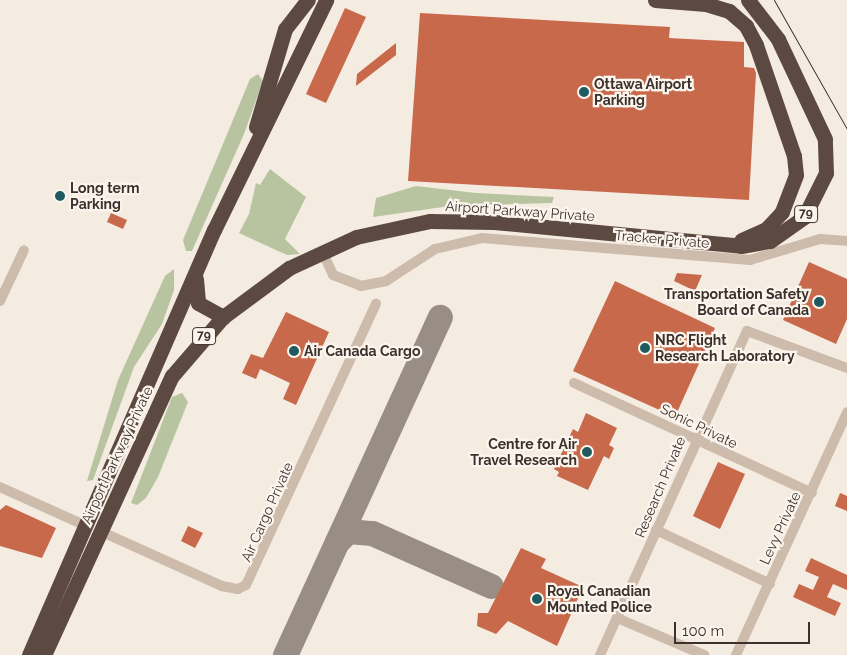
<!DOCTYPE html>
<html>
<head>
<meta charset="utf-8">
<style>
	body { margin:0 }
	#map { position:relative; width:847px; height:655px; overflow:hidden; background:#f4ebe1; font-family:Raleway,sans-serif }
	div>[style] { position:absolute }
	[style*='--x'] { left:calc(var(--x)*1px); top:calc(var(--y)*1px); width:calc(var(--w)*1px); rotate:calc(var(--a)*1deg) }
	.green>* { inset:0; background:#b8c4a0 }
	.taxiway>* { height:25px; margin:-12.5px; padding:0 12.5px; transform-origin:12.5px; border-radius:12.5px; background:#988e86 }
	.building>* { inset:0; background:#c8694b }
	.minor>* { height:10px; margin:-5px; padding:0 5px; transform-origin:5px; border-radius:5px; background:#cdbbac }
	.highway>* { height:15px; margin:-7.5px; padding:0 7.5px; transform-origin:7.5px; border-radius:7.5px; background:#5c4a42 }
	.tram>* { height:1px; margin:-0.5px; padding:0 0.5px; transform-origin:0.5px; border-radius:0.5px; background:#3b302b }
	.dots>* { width:14px; height:14px; translate:-50% -50%; box-sizing:border-box; border:2px solid #fbf5ee; border-radius:50% }
	span { translate:-50% -50%; white-space:nowrap; text-align:center; line-height:1.15; -webkit-text-stroke:4.5px #fbf5ee; paint-order:stroke }
	.shield-label span { padding:1px 4px; background:#fbf5ee; border:1px solid; border-radius:4px; -webkit-text-stroke-width:0 }
	.shield-label { font-size:12px; color:#3b302b; font-weight:700 }
	.poi-label { font-size:14px; color:#3b302b; font-weight:700 }
	.left { translate:0 -50%; text-align:left }
	.right { translate:-100% -50%; text-align:right }
	.street-label { font-size:14px; color:#3b302b }
	.scale { position:absolute; left:674px; top:622px; width:136px; height:22px; box-sizing:border-box; border:2px solid #3b302b; border-top:0; padding-left:6px; font-size:15px; line-height:18px; white-space:nowrap; color:#3b302b; -webkit-text-stroke:4px #fbf5ee; paint-order:stroke }
</style>
</head>
<body>
<div id="map">
	<div class="green">
		<i style="clip-path:polygon(258px 74px,263px 81px,244px 134px,192px 251px,186px 251px,183px 240px,250px 79px)"></i>
		<i style="clip-path:polygon(270px 169px,306px 197px,285px 239px,300px 254px,287px 255px,239px 233px,249px 214px,256px 183px,260px 185px)"></i>
		<i style="clip-path:polygon(416px 186px,476px 193px,554px 197px,552px 203px,450px 206px,373px 217px,376px 198px)"></i>
		<i style="clip-path:polygon(174px 269px,174px 290px,162px 324px,134px 367px,93px 480px,87px 481px,118px 380px,165px 276px)"></i>
		<i style="clip-path:polygon(182px 393px,188px 402px,158px 477px,146px 498px,137px 505px,131px 503px,172px 397px)"></i>
	</div>
	<div class="taxiway">
		<i style="--x:337;--y:542;--w:16;--a:-45"></i>
		<i style="--x:348;--y:531;--w:24;--a:5"></i>
		<i style="--x:372;--y:533;--w:130;--a:24"></i>
		<i style="--x:285;--y:655;--w:372;--a:-65.4"></i>
	</div>
	<div class="building">
		<i style="clip-path:polygon(345px 8px,366px 17px,326px 103px,306px 94px)"></i>
		<i style="clip-path:polygon(420px 13px,670px 27px,669px 38px,744px 42px,744px 67px,754px 68px,756px 73px,749px 200px,408px 181px)"></i>
		<i style="clip-path:polygon(396px 43px,396px 55px,356px 86px,357px 74px)"></i>
		<i style="clip-path:polygon(111px 213px,127px 220px,123px 229px,107px 222px)"></i>
		<i style="clip-path:polygon(809px 262px,847px 279px,847px 319px,836px 344px,783px 320px)"></i>
		<i style="clip-path:polygon(677px 273px,702px 275px,695px 291px,674px 281px)"></i>
		<i style="clip-path:polygon(615px 281px,715px 328px,675px 417px,573px 371px)"></i>
		<i style="clip-path:polygon(286px 312px,329px 332px,296px 405px,283px 399px,290px 383px,260px 369px,256px 379px,242px 373px,251px 354px,263px 358px)"></i>
		<i style="clip-path:polygon(586px 413px,617px 428px,609px 445px,614px 448px,609px 459px,604px 456px,588px 490px,557px 476px,559px 472px,554px 469px,573px 429px,578px 432px)"></i>
		<i style="clip-path:polygon(718px 462px,745px 474px,720px 529px,693px 516px)"></i>
		<i style="clip-path:polygon(840px 493px,847px 496px,847px 511px,835px 506px)"></i>
		<i style="clip-path:polygon(6px 505px,56px 528px,42px 558px,0 546px,0 510px)"></i>
		<i style="clip-path:polygon(188px 526px,203px 533px,195px 548px,181px 541px)"></i>
		<i style="clip-path:polygon(521px 548px,546px 559px,541px 568px,583px 587px,557px 646px,508px 621px,496px 634px,477px 626px,478px 613px,488px 613px)"></i>
		<i style="clip-path:polygon(811px 558px,847px 575px,847px 590px,833px 584px,827px 597px,841px 603px,835px 616px,793px 597px,799px 584px,813px 590px,819px 577px,805px 571px)"></i>
	</div>
	<div class="minor">
		<i style="--x:322;--y:251;--w:26;--a:65"></i>
		<i style="--x:333;--y:275;--w:30;--a:21"></i>
		<i style="--x:361;--y:286;--w:25;--a:-11"></i>
		<i style="--x:386;--y:281;--w:59;--a:-33.1"></i>
		<i style="--x:435;--y:249;--w:48;--a:-13.2"></i>
		<i style="--x:482;--y:238;--w:269;--a:4.7"></i>
		<i style="--x:750;--y:260;--w:73;--a:-16.7"></i>
		<i style="--x:820;--y:239;--w:27;--a:4"></i>
		<i style="--x:0;--y:301;--w:56;--a:-64.8"></i>
		<i style="--x:574;--y:383;--w:262;--a:24.8"></i>
		<i style="--x:0;--y:487;--w:92;--a:24.3"></i>
		<i style="--x:656;--y:530;--w:126;--a:25.3"></i>
		<i style="--x:100;--y:531;--w:134;--a:24.3"></i>
		<i style="--x:222;--y:586;--w:16;--a:11"></i>
		<i style="--x:238;--y:589;--w:9;--a:-27"></i>
		<i style="--x:246;--y:585;--w:310;--a:-65.2"></i>
		<i style="--x:617;--y:618;--w:95;--a:23"></i>
		<i style="--x:600;--y:655;--w:356;--a:-65.6"></i>
		<i style="--x:747;--y:331;--w:107;--a:20.3"></i>
		<i style="--x:736;--y:655;--w:267;--a:-65.4"></i>
	</div>
	<div class="highway">
		<i style="--x:655;--y:0;--w:51;--a:4.5"></i>
		<i style="--x:706;--y:4;--w:24;--a:17"></i>
		<i style="--x:729;--y:11;--w:23;--a:41"></i>
		<i style="--x:746;--y:26;--w:21;--a:62"></i>
		<i style="--x:756;--y:45;--w:117;--a:71.1"></i>
		<i style="--x:794;--y:156;--w:19;--a:84"></i>
		<i style="--x:796;--y:175;--w:40;--a:111"></i>
		<i style="--x:782;--y:212;--w:23;--a:133"></i>
		<i style="--x:766;--y:229;--w:27;--a:156"></i>
		<i style="--x:256;--y:127;--w:102;--a:-73.5"></i>
		<i style="--x:285;--y:29;--w:37;--a:-52"></i>
		<i style="--x:196;--y:279;--w:24;--a:85"></i>
		<i style="--x:198;--y:303;--w:29;--a:29"></i>
		<i style="--x:29;--y:655;--w:464;--a:-66.5"></i>
		<i style="--x:214;--y:230;--w:256;--a:-64"></i>
		<i style="--x:44;--y:655;--w:307;--a:-65.4"></i>
		<i style="--x:172;--y:376;--w:78;--a:-49.2"></i>
		<i style="--x:223;--y:317;--w:82;--a:-36.6"></i>
		<i style="--x:289;--y:268;--w:74;--a:-24.8"></i>
		<i style="--x:356;--y:237;--w:76;--a:-12.2"></i>
		<i style="--x:430;--y:221;--w:64;--a:0.9"></i>
		<i style="--x:494;--y:222;--w:248;--a:5.5"></i>
		<i style="--x:741;--y:246;--w:29;--a:-10"></i>
		<i style="--x:770;--y:241;--w:42;--a:-35.2"></i>
		<i style="--x:804;--y:217;--w:49;--a:-63.4"></i>
		<i style="--x:826;--y:173;--w:34;--a:-92"></i>
		<i style="--x:825;--y:139;--w:110;--a:-115.2"></i>
		<i style="--x:778;--y:39;--w:49;--a:-127.6"></i>
	</div>
	<div class="tram">
		<i style="--x:774;--y:0;--w:148;--a:60.5"></i>
	</div>
	<div class="dots">
		<i style="left:584px;top:92px;background:#1f5a5e"></i>
		<i style="left:60px;top:196px;background:#1f5a5e"></i>
		<i style="left:819px;top:302px;background:#1f5a5e"></i>
		<i style="left:645px;top:348px;background:#1f5a5e"></i>
		<i style="left:294px;top:351px;background:#1f5a5e"></i>
		<i style="left:587px;top:452px;background:#1f5a5e"></i>
		<i style="left:537px;top:599px;background:#1f5a5e"></i>
	</div>
	<div class="shield-label">
		<span style="left:806px;top:214px">79</span>
		<span style="left:204px;top:336px">79</span>
	</div>
	<div class="poi-label">
		<span class="left" style="left:594px;top:92px">Ottawa Airport<br>Parking</span>
		<span class="left" style="left:70px;top:196px">Long term<br>Parking</span>
		<span class="right" style="left:809px;top:302px">Transportation Safety<br>Board of Canada</span>
		<span class="left" style="left:655px;top:348px">NRC Flight<br>Research Laboratory</span>
		<span class="left" style="left:304px;top:351px">Air Canada Cargo</span>
		<span class="right" style="left:577px;top:452px">Centre for Air<br>Travel Research</span>
		<span class="left" style="left:547px;top:599px">Royal Canadian<br>Mounted Police</span>
	</div>
	<div class="street-label">
		<span style="left:520px;top:211px;rotate:4deg">Airport Parkway Private</span>
		<span style="left:662px;top:239px;rotate:5deg">Tracker Private</span>
		<span style="left:699px;top:426px;rotate:26deg">Sonic Private</span>
		<span style="left:117px;top:455px;rotate:-65deg">Airport Parkway Private</span>
		<span style="left:660px;top:487px;rotate:-67deg">Research Private</span>
		<span style="left:267px;top:512px;rotate:-66deg">Air Cargo Private</span>
		<span style="left:780px;top:528px;rotate:-65deg">Levy Private</span>
	</div>
	<div class="scale">100 m</div>
</div>
</body>
</html>
